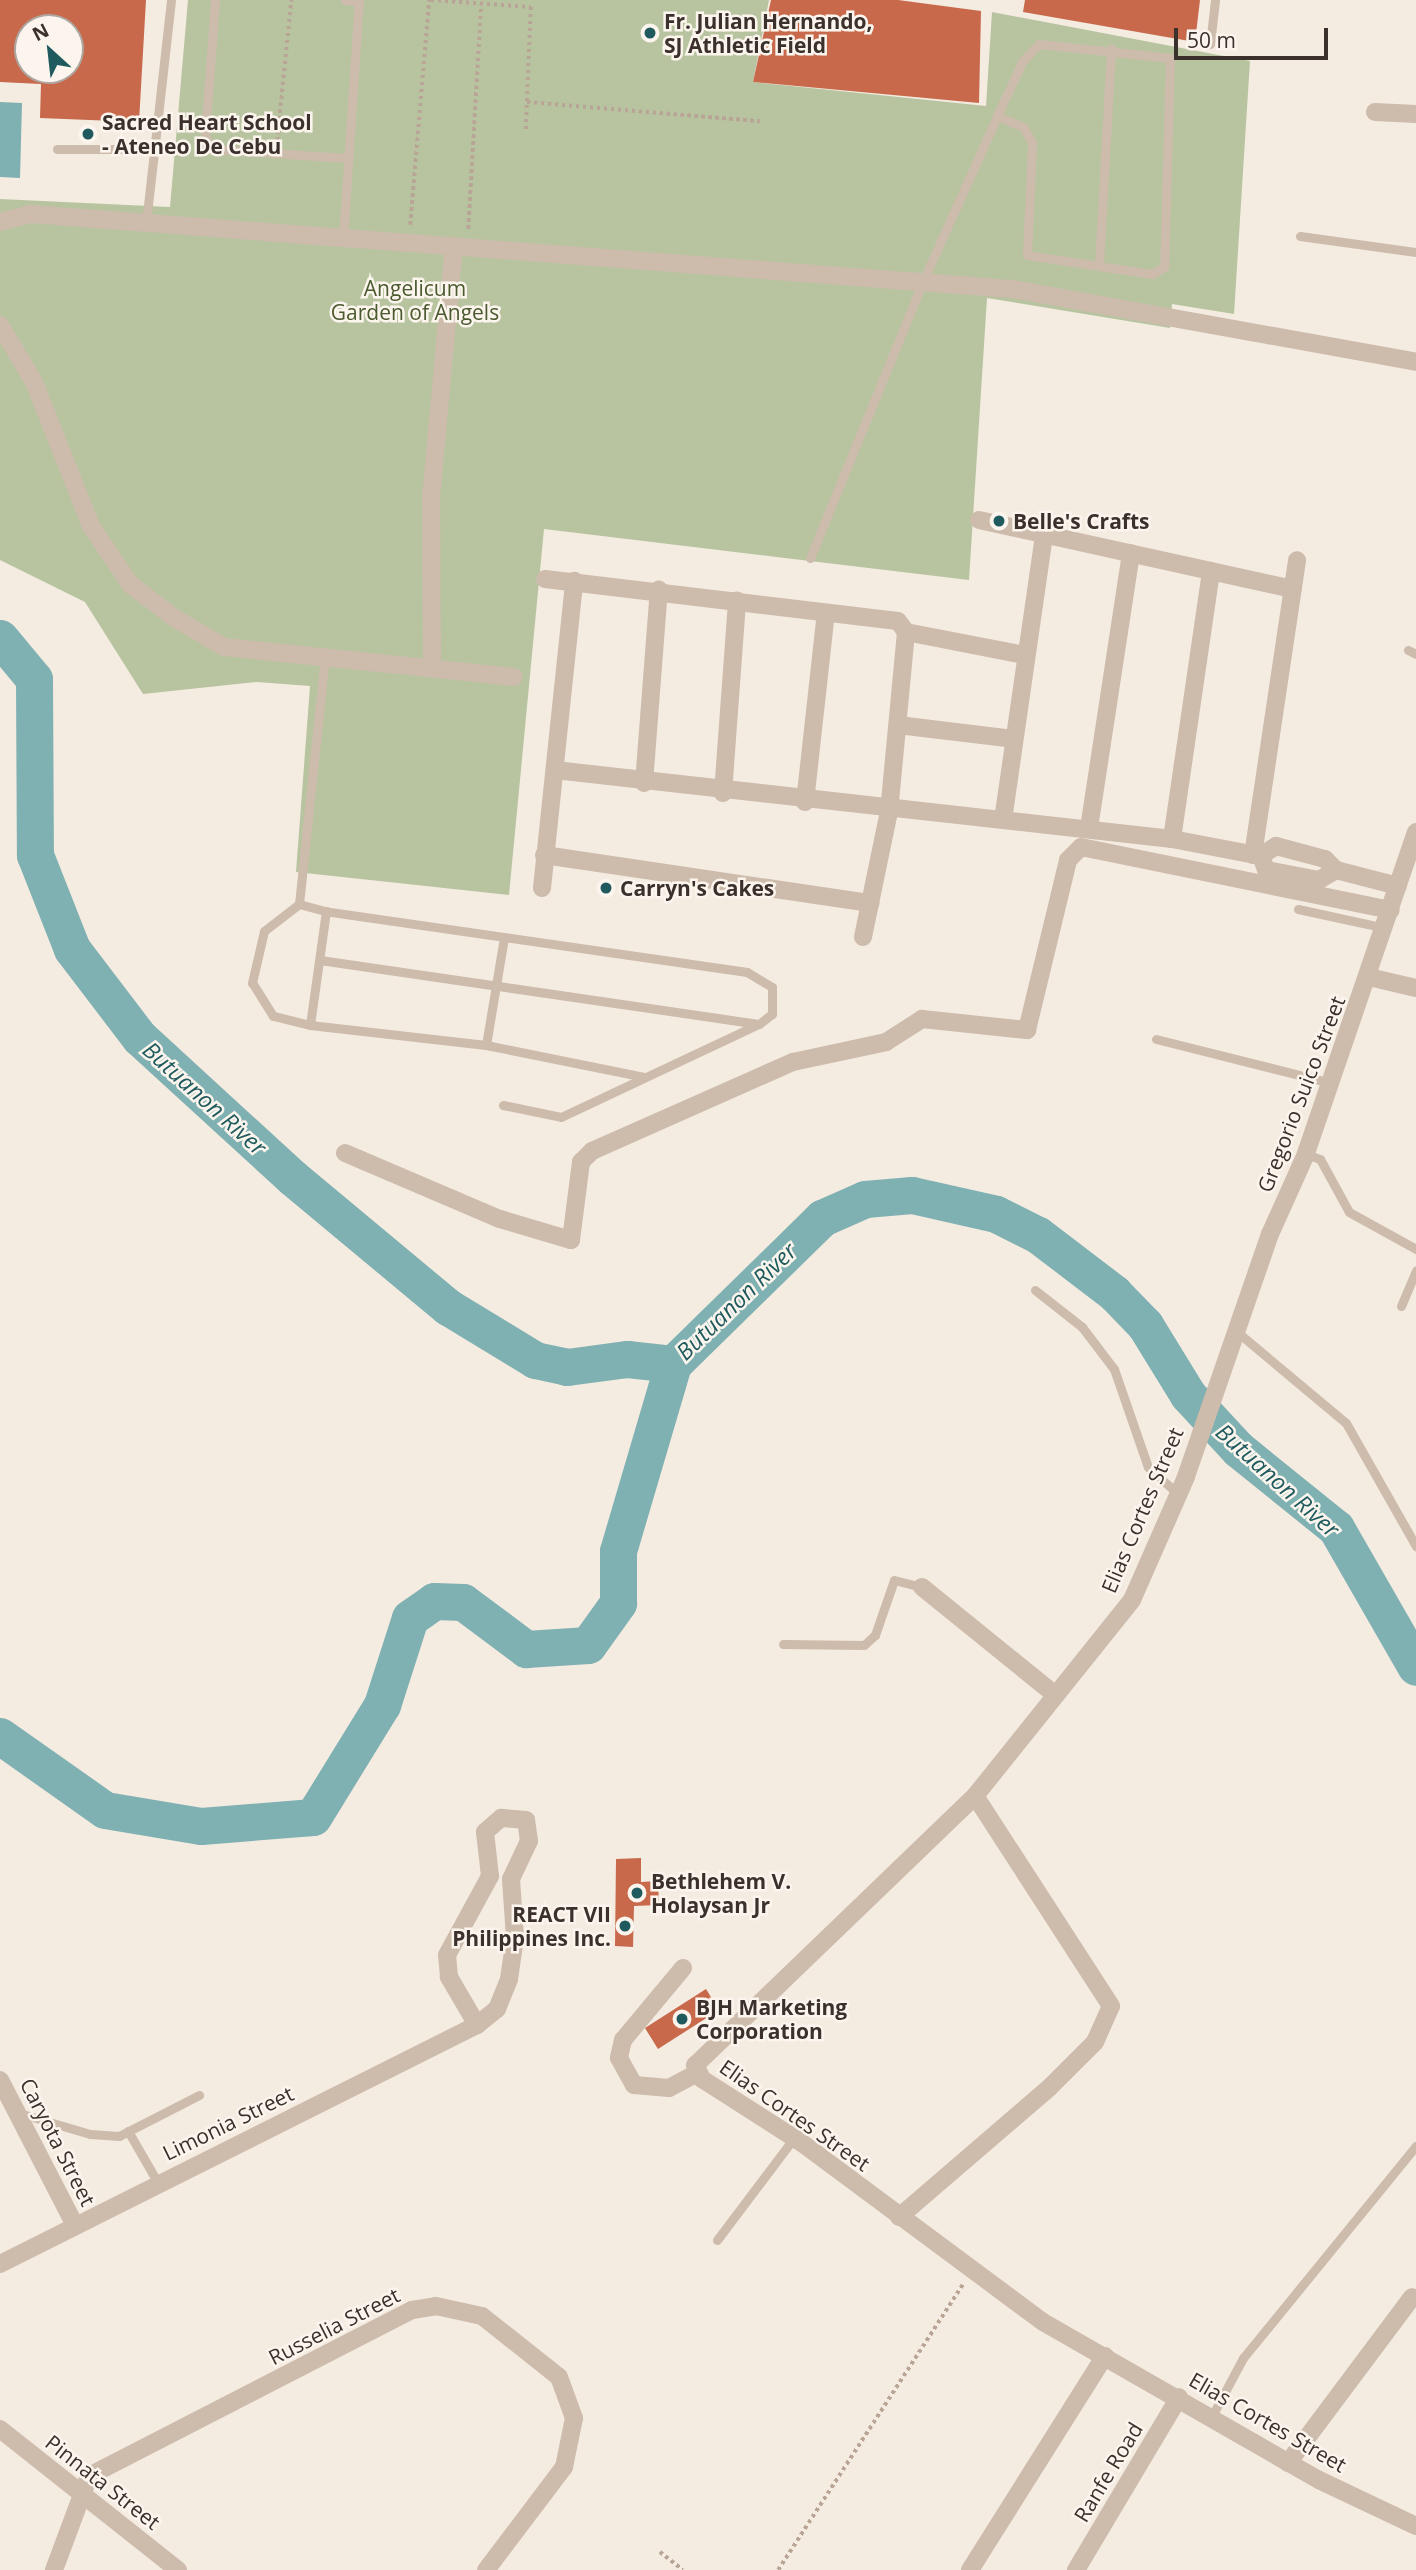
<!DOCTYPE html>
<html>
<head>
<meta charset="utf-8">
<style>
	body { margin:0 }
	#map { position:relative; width:1416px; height:2570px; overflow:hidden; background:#f4ebe1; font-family:"Open Sans",sans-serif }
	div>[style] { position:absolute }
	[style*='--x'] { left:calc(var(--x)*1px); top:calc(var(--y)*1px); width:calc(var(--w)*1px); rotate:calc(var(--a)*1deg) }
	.green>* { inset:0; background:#b8c4a0 }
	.water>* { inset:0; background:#7fb0b2 }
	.river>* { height:37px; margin:-18.5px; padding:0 18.5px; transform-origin:18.5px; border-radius:18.5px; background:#7fb0b2 }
	.building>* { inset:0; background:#c8694b }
	.path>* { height:3.5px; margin-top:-1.75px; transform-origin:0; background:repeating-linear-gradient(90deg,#b9a596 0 3.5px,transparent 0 7px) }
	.service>* { height:9px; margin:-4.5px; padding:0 4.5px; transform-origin:4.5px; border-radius:4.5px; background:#cdbbac }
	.minor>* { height:18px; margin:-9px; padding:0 9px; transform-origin:9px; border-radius:9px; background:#cdbbac }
	.tertiary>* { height:18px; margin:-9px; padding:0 9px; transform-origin:9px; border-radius:9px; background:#cdbbac }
	.dots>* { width:19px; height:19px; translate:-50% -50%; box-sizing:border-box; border:4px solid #fbf5ee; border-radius:50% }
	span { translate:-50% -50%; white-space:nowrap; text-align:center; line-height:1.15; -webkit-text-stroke:5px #fbf5ee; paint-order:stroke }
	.poi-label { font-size:21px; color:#3b302b; font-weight:700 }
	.left { translate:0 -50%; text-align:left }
	.right { translate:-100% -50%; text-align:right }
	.park-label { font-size:21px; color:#4a5a2e }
	.street-label { font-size:21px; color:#3b302b }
	.water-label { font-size:23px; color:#1f5a5e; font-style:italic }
	.north { position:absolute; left:14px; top:14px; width:70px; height:70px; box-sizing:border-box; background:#fbf5ee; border:2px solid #aea6a0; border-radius:50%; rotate:333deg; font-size:19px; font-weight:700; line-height:28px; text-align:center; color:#3b302b }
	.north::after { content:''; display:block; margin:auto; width:24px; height:32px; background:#1f5a5e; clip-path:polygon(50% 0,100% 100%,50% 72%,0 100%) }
	.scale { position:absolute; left:1174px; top:28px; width:154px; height:32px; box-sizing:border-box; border:4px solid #3b302b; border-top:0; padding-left:9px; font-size:21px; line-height:24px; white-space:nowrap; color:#3b302b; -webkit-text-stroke:5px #fbf5ee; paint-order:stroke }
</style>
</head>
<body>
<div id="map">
	<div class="green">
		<i style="clip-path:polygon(188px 0,769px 0,753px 82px,986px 106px,992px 12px,1250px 61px,1234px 314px,1172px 304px,1170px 328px,987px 298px,969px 580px,544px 529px,509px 895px,296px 872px,310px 686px,257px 682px,143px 694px,85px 602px,0 560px,0 199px,170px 207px)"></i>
	</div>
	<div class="water">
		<i style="clip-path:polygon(0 102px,22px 103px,20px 178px,0 177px)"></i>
	</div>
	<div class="river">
		<i style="--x:0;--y:638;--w:53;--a:50.3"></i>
		<i style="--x:34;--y:679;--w:176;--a:89.7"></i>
		<i style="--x:35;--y:855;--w:101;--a:68.5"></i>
		<i style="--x:72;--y:949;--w:111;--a:52.7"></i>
		<i style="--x:139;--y:1037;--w:209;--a:42.5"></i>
		<i style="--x:293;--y:1178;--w:202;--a:39.8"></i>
		<i style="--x:448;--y:1307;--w:102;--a:31.3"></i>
		<i style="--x:535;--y:1360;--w:33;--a:12"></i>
		<i style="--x:567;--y:1367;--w:61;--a:-7.6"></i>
		<i style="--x:627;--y:1359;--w:46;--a:6.2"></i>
		<i style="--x:673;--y:1364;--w:209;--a:-44.4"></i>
		<i style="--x:822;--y:1218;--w:47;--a:-23.8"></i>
		<i style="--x:865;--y:1199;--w:47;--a:-4.9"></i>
		<i style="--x:912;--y:1195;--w:86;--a:12.7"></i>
		<i style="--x:996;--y:1214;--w:47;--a:26.6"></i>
		<i style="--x:1038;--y:1235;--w:96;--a:37.3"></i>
		<i style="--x:1114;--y:1293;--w:45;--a:45.9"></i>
		<i style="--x:1145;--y:1325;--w:82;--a:58.4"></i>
		<i style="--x:1188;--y:1395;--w:74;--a:47.2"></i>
		<i style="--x:1238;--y:1449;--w:126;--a:38.9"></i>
		<i style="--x:1336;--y:1528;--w:160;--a:60.1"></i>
		<i style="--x:0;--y:1736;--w:128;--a:35.2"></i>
		<i style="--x:105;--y:1810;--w:97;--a:9.5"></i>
		<i style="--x:201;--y:1826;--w:112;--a:-4.6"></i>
		<i style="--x:313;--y:1817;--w:132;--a:-58.4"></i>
		<i style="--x:382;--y:1705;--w:91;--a:-72.2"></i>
		<i style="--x:410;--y:1618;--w:29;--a:-35"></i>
		<i style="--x:434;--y:1601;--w:29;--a:2"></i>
		<i style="--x:463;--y:1602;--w:79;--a:36.7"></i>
		<i style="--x:526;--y:1649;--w:62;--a:-3.7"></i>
		<i style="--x:588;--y:1645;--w:52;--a:-54.5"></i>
		<i style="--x:618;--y:1603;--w:52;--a:-90"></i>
		<i style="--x:618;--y:1551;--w:195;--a:-73.6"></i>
	</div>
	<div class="building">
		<i style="clip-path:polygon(evenodd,0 0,146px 0,139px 122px,40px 118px,41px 84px,0 82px,0 0,28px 28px,70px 28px,70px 70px,28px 70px,28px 28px)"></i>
		<i style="clip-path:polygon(771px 0,898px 0,981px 11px,979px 103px,753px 82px)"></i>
		<i style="clip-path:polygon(1025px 0,1200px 0,1195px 42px,1023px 12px)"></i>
		<i style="clip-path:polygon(641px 1858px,641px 1882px,658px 1881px,659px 1905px,634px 1906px,633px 1947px,615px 1946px,616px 1859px)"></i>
		<i style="clip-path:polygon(706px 1989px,719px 2010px,658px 2049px,645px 2028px)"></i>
	</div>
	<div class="path">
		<i style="--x:431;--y:0;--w:100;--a:4"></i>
		<i style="--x:531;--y:7;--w:125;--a:92.3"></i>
		<i style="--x:527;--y:102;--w:234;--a:4.7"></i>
		<i style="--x:277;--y:141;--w:142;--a:-84.3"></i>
		<i style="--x:410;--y:225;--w:226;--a:-85.2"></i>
		<i style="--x:468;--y:229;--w:225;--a:-86.7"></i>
		<i style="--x:660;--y:2552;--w:29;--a:38"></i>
		<i style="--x:778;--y:2570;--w:342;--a:-57.1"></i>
	</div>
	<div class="service">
		<i style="--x:215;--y:0;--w:136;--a:94.2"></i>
		<i style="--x:205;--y:136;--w:14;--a:65"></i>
		<i style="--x:211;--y:149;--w:137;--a:3.8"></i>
		<i style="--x:345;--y:0;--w:14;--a:4"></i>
		<i style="--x:1210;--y:44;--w:44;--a:-83.5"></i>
		<i style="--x:57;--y:149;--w:97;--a:0"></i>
		<i style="--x:146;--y:223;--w:224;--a:-83.6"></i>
		<i style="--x:1300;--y:236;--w:117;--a:7.9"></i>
		<i style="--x:343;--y:239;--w:240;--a:-86.2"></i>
		<i style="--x:1099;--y:265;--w:217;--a:-86.8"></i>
		<i style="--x:810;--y:558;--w:299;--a:-67.8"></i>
		<i style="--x:923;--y:281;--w:181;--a:-65.8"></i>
		<i style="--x:997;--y:116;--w:60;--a:-65.2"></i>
		<i style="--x:1022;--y:62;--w:25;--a:-47"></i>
		<i style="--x:1039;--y:44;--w:132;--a:6.1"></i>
		<i style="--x:1170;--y:58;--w:209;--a:91.6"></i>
		<i style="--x:1164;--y:267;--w:14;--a:150"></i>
		<i style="--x:1152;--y:274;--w:126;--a:-171.4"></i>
		<i style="--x:1027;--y:255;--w:112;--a:-87.4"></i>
		<i style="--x:1032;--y:143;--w:18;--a:-119"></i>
		<i style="--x:1023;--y:127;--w:28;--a:-157"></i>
		<i style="--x:1408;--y:650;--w:9;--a:27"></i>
		<i style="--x:299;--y:904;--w:28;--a:15"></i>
		<i style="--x:1298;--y:909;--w:89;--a:12.3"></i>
		<i style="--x:320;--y:960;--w:443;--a:8.3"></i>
		<i style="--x:310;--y:1025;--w:38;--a:-166"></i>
		<i style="--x:273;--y:1016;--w:39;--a:-122"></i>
		<i style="--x:252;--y:983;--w:53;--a:-77"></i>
		<i style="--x:264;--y:931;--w:44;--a:-37.6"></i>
		<i style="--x:299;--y:904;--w:248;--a:-84"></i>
		<i style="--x:1156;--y:1039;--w:180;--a:14.1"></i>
		<i style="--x:486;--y:1045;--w:109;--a:-80.5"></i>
		<i style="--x:503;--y:1105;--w:59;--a:11.7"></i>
		<i style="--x:561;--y:1117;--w:219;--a:-25.2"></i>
		<i style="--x:759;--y:1024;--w:16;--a:-38"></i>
		<i style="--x:772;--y:1014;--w:27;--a:-90"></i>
		<i style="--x:772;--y:987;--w:29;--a:-149"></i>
		<i style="--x:747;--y:972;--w:425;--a:-171.8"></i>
		<i style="--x:326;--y:911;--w:115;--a:98"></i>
		<i style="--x:310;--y:1025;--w:177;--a:6.5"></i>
		<i style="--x:486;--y:1045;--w:161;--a:11.4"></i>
		<i style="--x:1306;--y:1154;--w:15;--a:20"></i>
		<i style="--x:1320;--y:1159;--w:60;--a:61.3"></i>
		<i style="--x:1349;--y:1212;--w:77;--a:28.9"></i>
		<i style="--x:1035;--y:1290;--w:60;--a:38.2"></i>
		<i style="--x:1082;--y:1327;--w:53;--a:52.7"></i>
		<i style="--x:1114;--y:1369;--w:104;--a:70.9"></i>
		<i style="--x:1148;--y:1467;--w:40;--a:42"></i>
		<i style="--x:1401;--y:1306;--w:39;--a:-67"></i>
		<i style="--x:1236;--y:1331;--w:143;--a:39.9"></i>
		<i style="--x:1346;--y:1423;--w:142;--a:60.4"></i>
		<i style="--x:783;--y:1644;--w:81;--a:0.7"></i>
		<i style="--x:864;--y:1645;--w:15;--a:-42"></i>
		<i style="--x:875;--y:1635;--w:58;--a:-70.9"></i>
		<i style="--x:894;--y:1580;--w:29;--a:14"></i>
		<i style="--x:19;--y:2113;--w:74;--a:16.5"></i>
		<i style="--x:90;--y:2134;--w:29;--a:4"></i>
		<i style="--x:119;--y:2136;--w:90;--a:-27.1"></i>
		<i style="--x:128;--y:2131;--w:60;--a:60"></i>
		<i style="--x:717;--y:2240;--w:128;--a:-53"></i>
		<i style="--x:1212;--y:2416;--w:66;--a:-61.9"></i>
		<i style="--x:1243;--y:2358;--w:274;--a:-50.8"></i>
	</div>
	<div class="minor">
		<i style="--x:1375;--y:112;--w:41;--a:2.8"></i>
		<i style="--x:0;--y:222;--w:31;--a:-15"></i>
		<i style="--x:30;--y:214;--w:985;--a:4.37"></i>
		<i style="--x:1012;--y:289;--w:411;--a:10.2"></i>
		<i style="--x:0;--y:325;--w:66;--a:59.2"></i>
		<i style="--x:34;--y:382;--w:155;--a:68.4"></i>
		<i style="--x:91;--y:526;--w:70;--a:56.1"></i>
		<i style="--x:130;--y:584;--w:54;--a:37.5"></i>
		<i style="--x:173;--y:617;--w:59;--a:30.5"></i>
		<i style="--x:224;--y:647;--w:291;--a:5.9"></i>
		<i style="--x:979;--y:520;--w:321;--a:12.4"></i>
		<i style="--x:545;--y:579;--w:355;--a:6.8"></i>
		<i style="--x:898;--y:621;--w:14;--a:54"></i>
		<i style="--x:906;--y:632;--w:120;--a:11"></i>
		<i style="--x:432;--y:667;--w:169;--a:-90.3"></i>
		<i style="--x:431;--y:498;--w:253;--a:-84.8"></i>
		<i style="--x:898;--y:725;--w:116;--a:6.9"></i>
		<i style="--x:555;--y:770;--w:621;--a:6.38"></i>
		<i style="--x:1172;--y:839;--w:91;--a:10.8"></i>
		<i style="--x:1261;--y:856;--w:15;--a:70"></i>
		<i style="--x:1266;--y:870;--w:54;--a:10.7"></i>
		<i style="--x:1319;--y:880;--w:20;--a:-30"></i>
		<i style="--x:1336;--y:870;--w:64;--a:14.5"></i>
		<i style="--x:644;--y:783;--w:194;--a:-85.6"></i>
		<i style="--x:723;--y:793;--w:193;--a:-85.8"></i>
		<i style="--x:805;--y:802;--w:190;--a:-83.7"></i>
		<i style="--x:1003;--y:820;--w:288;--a:-81.8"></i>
		<i style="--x:1089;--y:828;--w:278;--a:-81.3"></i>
		<i style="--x:1172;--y:839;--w:271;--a:-81.7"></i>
		<i style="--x:544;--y:855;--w:330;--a:8.4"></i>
		<i style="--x:1253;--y:855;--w:298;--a:-81.5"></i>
		<i style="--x:1261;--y:856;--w:18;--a:-34"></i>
		<i style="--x:1276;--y:846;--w:51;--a:14.9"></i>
		<i style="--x:1325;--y:859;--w:16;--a:45"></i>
		<i style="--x:542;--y:888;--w:309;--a:-84"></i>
		<i style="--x:863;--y:937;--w:128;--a:-78.3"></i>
		<i style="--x:889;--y:812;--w:181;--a:-84.6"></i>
		<i style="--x:345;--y:1153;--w:168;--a:23.1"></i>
		<i style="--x:500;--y:1219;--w:74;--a:16.5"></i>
		<i style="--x:571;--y:1240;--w:79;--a:-82.7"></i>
		<i style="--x:581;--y:1162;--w:16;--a:-45"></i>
		<i style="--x:592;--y:1151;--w:220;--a:-23.9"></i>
		<i style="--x:793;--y:1062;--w:95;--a:-12.1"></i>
		<i style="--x:886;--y:1042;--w:43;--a:-32.6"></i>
		<i style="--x:922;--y:1019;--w:106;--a:6"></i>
		<i style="--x:1027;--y:1030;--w:175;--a:-76.4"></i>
		<i style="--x:1068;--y:860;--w:18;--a:-45"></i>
		<i style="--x:1081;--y:847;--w:316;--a:11.5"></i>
		<i style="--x:922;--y:1587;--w:170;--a:39"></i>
		<i style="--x:683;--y:1968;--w:94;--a:129.8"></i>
		<i style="--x:623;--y:2040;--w:18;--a:103"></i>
		<i style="--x:619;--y:2058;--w:31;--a:61"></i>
		<i style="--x:634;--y:2085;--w:35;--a:5"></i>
		<i style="--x:669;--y:2088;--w:32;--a:-28"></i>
		<i style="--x:477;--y:2025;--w:56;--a:-120.3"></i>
		<i style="--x:449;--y:1977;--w:22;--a:-95"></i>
		<i style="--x:447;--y:1955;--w:90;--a:-61.4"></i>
		<i style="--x:0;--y:2080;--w:163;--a:62.7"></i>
		<i style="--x:899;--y:2217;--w:198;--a:-40.7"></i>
		<i style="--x:1049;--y:2088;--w:65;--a:-45"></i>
		<i style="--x:1095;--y:2042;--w:39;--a:-66"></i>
		<i style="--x:1111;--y:2006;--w:250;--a:-122.9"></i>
		<i style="--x:0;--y:2264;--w:534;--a:-26.61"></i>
		<i style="--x:477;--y:2025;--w:26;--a:-39"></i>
		<i style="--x:497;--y:2009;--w:32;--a:-68"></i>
		<i style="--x:509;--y:1979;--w:41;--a:-81.7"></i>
		<i style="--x:515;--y:1938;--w:59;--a:-93.9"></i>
		<i style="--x:511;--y:1879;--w:42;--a:-64.7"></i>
		<i style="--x:529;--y:1841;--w:21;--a:-98"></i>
		<i style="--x:526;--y:1820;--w:25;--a:-175"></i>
		<i style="--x:501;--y:1818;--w:21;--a:139"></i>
		<i style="--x:485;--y:1832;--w:44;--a:83.5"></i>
		<i style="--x:0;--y:2429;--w:227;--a:38.4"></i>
		<i style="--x:1288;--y:2463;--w:207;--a:-53.2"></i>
		<i style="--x:54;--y:2570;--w:100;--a:-69.6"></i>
		<i style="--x:89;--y:2476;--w:363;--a:-27.2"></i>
		<i style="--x:412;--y:2310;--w:24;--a:-9"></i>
		<i style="--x:436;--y:2306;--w:47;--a:12.3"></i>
		<i style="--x:482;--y:2316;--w:98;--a:38.4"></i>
		<i style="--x:559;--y:2377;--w:44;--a:69.9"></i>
		<i style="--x:574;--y:2418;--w:50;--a:101.5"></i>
		<i style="--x:564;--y:2467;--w:129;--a:127.1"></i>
		<i style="--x:970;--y:2570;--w:253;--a:-57.8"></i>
		<i style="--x:1076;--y:2570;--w:201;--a:-59.2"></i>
	</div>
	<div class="tertiary">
		<i style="--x:1416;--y:832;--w:340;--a:108.9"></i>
		<i style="--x:1306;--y:1154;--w:88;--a:114.2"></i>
		<i style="--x:1270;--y:1234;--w:257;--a:109.1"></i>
		<i style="--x:1186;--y:1477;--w:134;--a:113.7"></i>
		<i style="--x:1132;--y:1600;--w:251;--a:128.7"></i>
		<i style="--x:975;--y:1796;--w:388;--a:136.1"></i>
		<i style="--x:695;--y:2065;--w:16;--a:63"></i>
		<i style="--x:702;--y:2079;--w:119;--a:32.6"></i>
		<i style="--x:802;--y:2143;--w:300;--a:36.6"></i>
		<i style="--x:1043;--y:2322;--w:318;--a:29.8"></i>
		<i style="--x:1319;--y:2480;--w:107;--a:25.4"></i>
		<i style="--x:1369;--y:977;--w:48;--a:13.2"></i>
	</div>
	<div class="dots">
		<i style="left:650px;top:33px;background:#1f5a5e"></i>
		<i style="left:88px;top:134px;background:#1f5a5e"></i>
		<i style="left:999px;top:521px;background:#1f5a5e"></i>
		<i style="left:606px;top:888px;background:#1f5a5e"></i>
		<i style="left:637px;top:1893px;background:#1f5a5e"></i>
		<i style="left:625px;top:1926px;background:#1f5a5e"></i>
		<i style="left:682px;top:2019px;background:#1f5a5e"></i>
	</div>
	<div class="poi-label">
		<span class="left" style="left:664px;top:33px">Fr. Julian Hernando,<br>SJ Athletic Field</span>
		<span class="left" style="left:102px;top:134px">Sacred Heart School<br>- Ateneo De Cebu</span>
		<span class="left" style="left:1013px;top:521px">Belle's Crafts</span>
		<span class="left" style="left:620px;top:888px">Carryn's Cakes</span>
		<span class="left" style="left:651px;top:1893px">Bethlehem V.<br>Holaysan Jr</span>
		<span class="right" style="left:611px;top:1926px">REACT VII<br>Philippines Inc.</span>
		<span class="left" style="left:696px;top:2019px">BJH Marketing<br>Corporation</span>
	</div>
	<div class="park-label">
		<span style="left:415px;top:300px">Angelicum<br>Garden of Angels</span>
	</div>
	<div class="street-label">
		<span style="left:1301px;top:1094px;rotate:-69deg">Gregorio Suico Street</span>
		<span style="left:1142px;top:1510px;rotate:-67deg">Elias Cortes Street</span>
		<span style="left:795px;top:2115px;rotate:35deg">Elias Cortes Street</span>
		<span style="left:228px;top:2123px;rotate:-26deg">Limonia Street</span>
		<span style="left:58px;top:2142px;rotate:63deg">Caryota Street</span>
		<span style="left:334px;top:2326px;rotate:-27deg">Russelia Street</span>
		<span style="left:1268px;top:2422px;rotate:30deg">Elias Cortes Street</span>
		<span style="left:1108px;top:2472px;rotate:-59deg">Ranfe Road</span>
		<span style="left:103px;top:2482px;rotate:38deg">Pinnata Street</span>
	</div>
	<div class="water-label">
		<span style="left:205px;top:1098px;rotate:42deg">Butuanon River</span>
		<span style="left:736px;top:1301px;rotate:-44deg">Butuanon River</span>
		<span style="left:1278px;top:1480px;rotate:42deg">Butuanon River</span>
	</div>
	<div class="north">N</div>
	<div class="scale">50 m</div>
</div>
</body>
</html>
